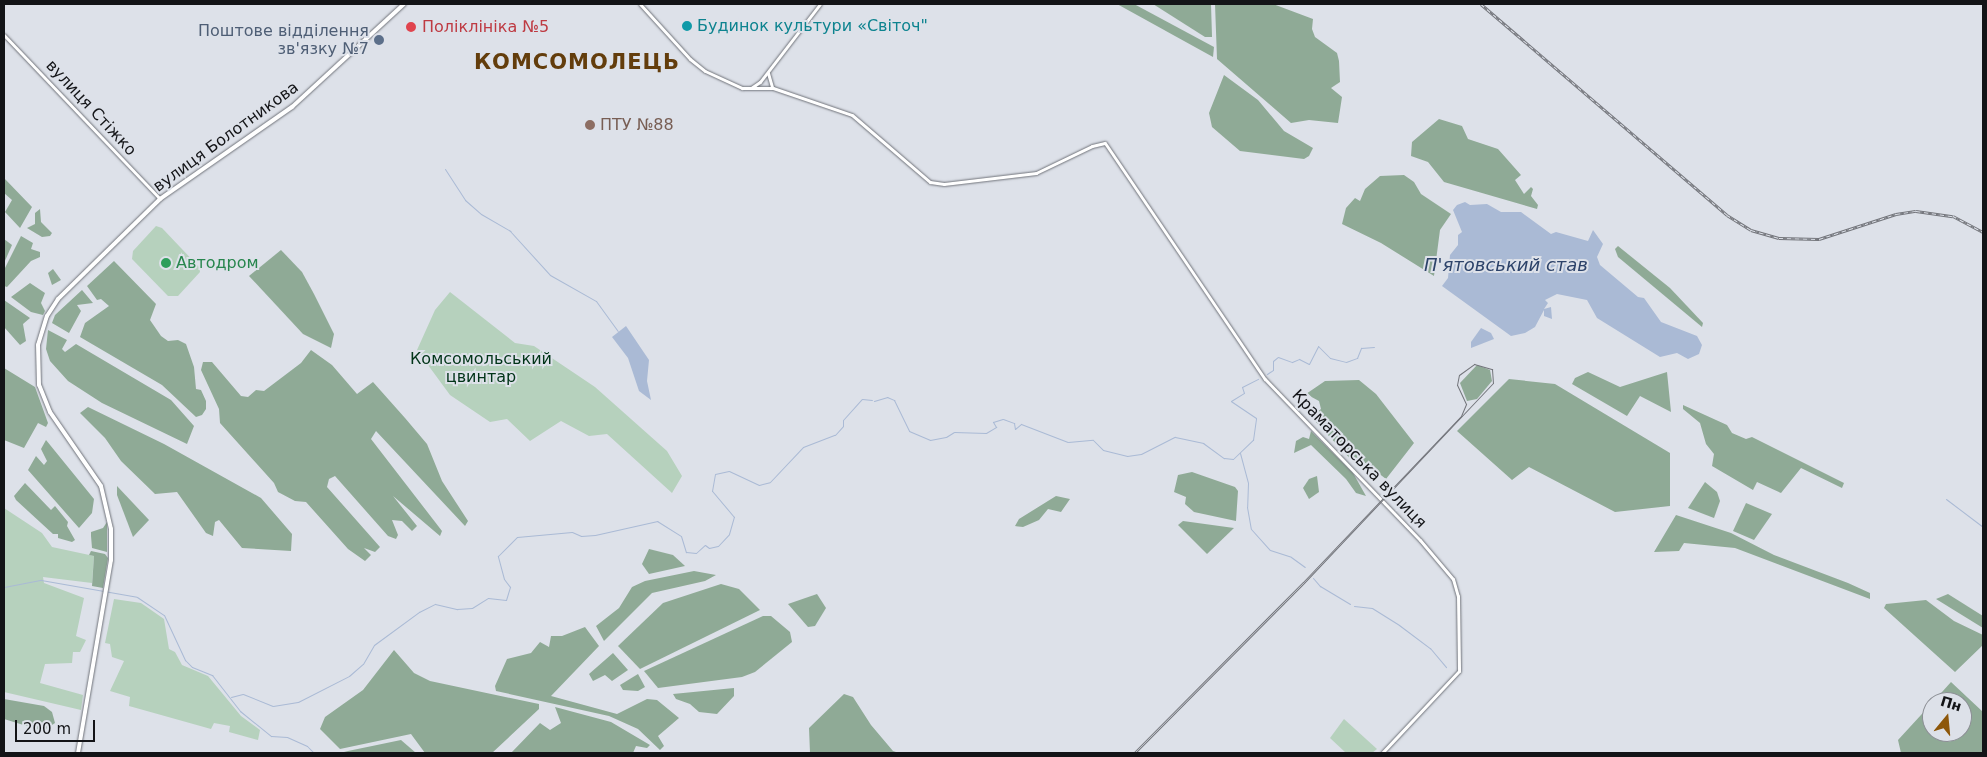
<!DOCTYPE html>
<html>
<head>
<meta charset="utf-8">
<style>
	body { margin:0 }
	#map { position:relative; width:1987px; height:757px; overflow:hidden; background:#dde1e9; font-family:"DejaVu Sans",sans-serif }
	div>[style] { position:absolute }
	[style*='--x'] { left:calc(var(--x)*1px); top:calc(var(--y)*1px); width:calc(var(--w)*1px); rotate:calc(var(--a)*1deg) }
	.green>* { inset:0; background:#b6d1bd }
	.forest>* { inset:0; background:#8faa96 }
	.water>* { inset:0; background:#aabad5 }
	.stream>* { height:1px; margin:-0.5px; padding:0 0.5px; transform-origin:0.5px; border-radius:0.5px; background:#aabad5 }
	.roads { filter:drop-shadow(0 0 1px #70737a) drop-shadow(0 0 1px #70737a) }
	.minor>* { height:3px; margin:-1.5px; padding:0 1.5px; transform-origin:1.5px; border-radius:1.5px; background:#fff }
	.major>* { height:4px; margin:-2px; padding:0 2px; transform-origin:2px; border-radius:2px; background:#fff }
	.tram>* { height:1px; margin:-0.5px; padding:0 0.5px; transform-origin:0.5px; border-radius:0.5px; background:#72747a }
	.rail>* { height:3px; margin-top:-1.5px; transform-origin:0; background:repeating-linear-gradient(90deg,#dde1e9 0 4px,#72747a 0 8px); box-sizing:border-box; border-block:1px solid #72747a }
	.dots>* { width:14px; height:14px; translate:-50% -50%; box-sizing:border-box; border:2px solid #dde1e9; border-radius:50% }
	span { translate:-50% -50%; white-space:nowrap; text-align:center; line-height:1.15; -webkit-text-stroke:4px #dde1e9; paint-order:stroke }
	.culture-label { font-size:16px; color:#0d838f }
	.left { translate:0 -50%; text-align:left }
	.health-label { font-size:16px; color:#be3a42 }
	.service-label { font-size:16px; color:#4e5e75 }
	.right { translate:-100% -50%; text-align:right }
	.street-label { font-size:16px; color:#131417 }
	.education-label { font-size:16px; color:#785e54 }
	.leisure-label { font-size:16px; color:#27864d }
	.park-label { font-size:16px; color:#013418 }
	.water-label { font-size:18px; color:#2c4269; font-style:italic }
	.district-label { font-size:21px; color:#633d0c; font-weight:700; letter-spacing:1px }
	.frame { position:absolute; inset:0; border:5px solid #131417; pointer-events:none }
	.north { position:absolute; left:1922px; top:692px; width:50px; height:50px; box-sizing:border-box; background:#dde1e9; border:1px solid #8c8f95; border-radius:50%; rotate:17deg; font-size:14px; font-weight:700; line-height:20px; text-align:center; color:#131417 }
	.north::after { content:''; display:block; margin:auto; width:18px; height:22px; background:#8d570a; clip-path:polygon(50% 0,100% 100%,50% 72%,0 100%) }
	.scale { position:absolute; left:15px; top:720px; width:80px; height:22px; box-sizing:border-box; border:2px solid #131417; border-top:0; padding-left:6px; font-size:15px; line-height:18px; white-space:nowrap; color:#131417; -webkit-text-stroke:4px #dde1e9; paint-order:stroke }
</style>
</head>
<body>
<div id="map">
	<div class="green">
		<i style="clip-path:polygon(156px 226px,162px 228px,199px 267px,200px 272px,178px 296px,168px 296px,132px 259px,133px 251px)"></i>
		<i style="clip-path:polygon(450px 292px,515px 343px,534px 346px,595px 387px,667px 451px,682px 476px,672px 493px,607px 434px,589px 436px,561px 421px,530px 441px,507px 419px,490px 422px,450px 395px,417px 350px,435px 310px)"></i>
		<i style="clip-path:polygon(4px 508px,42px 533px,52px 547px,94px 556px,92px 583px,43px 577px,44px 583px,84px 598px,76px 636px,86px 640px,80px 652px,73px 652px,72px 663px,45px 664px,40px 683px,83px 695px,81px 710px,4px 692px)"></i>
		<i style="clip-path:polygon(114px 599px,141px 603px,164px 619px,169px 649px,175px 652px,182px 665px,208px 676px,241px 716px,260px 730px,258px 740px,229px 732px,230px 726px,214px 723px,211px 729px,129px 706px,130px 697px,110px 691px,124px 661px,112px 657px,110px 644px,105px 643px)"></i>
		<i style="clip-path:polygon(1344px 719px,1377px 749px,1372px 753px,1346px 753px,1330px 738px)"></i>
	</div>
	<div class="forest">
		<i style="clip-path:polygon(1117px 4px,1134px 4px,1214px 47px,1213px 57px)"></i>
		<i style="clip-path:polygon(1153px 4px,1211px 4px,1212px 37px,1205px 37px)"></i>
		<i style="clip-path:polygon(1215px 4px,1273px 4px,1313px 19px,1312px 29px,1315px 37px,1337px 53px,1339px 61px,1340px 82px,1331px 88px,1342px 97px,1338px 123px,1309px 120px,1291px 123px,1217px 59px)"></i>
		<i style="clip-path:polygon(1224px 75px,1258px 100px,1284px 131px,1313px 148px,1309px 156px,1304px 159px,1240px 151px,1212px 127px,1209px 113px)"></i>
		<i style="clip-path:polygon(1439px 119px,1462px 126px,1468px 139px,1498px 149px,1521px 175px,1515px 180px,1524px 194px,1531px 187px,1533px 189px,1531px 196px,1538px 205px,1537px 209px,1444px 182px,1428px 162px,1411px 156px,1412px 142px)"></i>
		<i style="clip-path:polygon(1404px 175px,1414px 182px,1421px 194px,1451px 214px,1440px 230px,1434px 276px,1381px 243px,1342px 224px,1346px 208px,1355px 198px,1360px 201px,1365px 189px,1380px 176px)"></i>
		<i style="clip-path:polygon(4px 178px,32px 207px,20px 228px,5px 212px,12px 200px,4px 193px)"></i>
		<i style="clip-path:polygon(40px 209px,41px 222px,52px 233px,50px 236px,42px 237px,27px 228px,35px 224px,35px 213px)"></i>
		<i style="clip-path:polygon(21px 236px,33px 243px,31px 249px,40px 252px,40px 257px,31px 261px,7px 287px,4px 286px,4px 270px)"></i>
		<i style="clip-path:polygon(4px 239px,12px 245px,4px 263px)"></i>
		<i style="clip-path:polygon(1618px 246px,1670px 288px,1703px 323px,1702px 327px,1618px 257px,1615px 249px)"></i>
		<i style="clip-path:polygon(281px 250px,302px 272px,314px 294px,334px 334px,331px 348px,303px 334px,249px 276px)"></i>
		<i style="clip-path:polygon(114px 261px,156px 304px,150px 320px,161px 336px,168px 341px,178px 340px,186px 344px,194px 367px,196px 389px,201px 390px,206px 401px,206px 409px,202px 415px,196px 417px,162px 385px,80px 337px,85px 323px,109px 306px,101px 299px,97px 300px,87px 286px)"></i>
		<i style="clip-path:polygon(53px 269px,61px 280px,52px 285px,48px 273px)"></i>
		<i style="clip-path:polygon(30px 283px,45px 293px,41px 303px,45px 311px,43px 315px,31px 312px,11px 297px)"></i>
		<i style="clip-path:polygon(82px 290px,93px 303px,77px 305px,81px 311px,69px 333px,52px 323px,55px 315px)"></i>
		<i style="clip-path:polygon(4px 300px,30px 318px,23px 324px,26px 341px,20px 345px,4px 327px)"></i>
		<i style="clip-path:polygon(48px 330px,67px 340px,62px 349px,65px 352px,76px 344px,171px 400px,194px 426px,187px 444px,102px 403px,68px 381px,50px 361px,46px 349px)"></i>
		<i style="clip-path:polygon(311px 350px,332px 365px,357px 394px,373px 382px,405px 418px,427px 444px,442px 481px,468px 521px,465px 526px,376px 431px,371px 439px,442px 531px,440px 536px,393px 496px,417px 526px,412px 531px,402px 521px,392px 520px,398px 535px,396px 539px,388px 536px,335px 476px,329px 479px,327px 487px,380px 547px,375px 552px,364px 548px,371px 555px,365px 561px,348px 549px,306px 502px,295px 501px,278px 492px,274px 483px,220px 423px,219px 409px,201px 370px,203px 362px,212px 362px,241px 396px,248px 397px,256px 390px,264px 391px,301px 363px)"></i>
		<i style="clip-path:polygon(1477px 365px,1490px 370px,1492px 381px,1477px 399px,1467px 401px,1460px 383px)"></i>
		<i style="clip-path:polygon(4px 368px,35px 387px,48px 423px,46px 427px,38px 423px,24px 448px,4px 440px)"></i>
		<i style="clip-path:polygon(1588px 372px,1620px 387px,1667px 372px,1671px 412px,1640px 396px,1627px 416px,1572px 384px,1575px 378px)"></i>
		<i style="clip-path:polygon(1509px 379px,1555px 384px,1670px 453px,1670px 506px,1615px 512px,1529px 467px,1512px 480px,1457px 431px)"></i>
		<i style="clip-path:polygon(1359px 380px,1376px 394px,1414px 443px,1386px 479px,1364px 462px,1358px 467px,1311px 417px,1321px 409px,1319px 401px,1306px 394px,1325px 381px)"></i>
		<i style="clip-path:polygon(1683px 405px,1727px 425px,1732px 433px,1746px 439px,1752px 437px,1844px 483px,1842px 488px,1801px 468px,1781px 493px,1757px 482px,1753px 490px,1712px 466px,1714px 454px,1706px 444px,1700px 423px,1683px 409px)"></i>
		<i style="clip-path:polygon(88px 407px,164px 444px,261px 498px,292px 534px,291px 551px,242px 548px,219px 520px,215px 522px,213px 536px,206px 533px,177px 492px,155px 494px,121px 461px,105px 438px,80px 413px)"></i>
		<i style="clip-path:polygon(1311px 431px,1353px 473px,1366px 496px,1356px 493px,1346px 479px,1311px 445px,1294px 453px,1296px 441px,1303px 437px,1309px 439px)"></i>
		<i style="clip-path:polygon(46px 440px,94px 499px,92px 513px,79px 528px,28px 470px,36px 456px,44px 465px,47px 461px,41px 449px)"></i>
		<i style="clip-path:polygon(1192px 472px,1235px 487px,1238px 491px,1236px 521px,1194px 512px,1185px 504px,1186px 497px,1174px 492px,1178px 475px)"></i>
		<i style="clip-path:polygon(1317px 476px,1319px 492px,1309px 499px,1303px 488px,1309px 479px)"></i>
		<i style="clip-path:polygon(1705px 482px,1717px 492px,1720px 501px,1714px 518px,1688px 508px)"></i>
		<i style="clip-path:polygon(25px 483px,51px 510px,55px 506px,68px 522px,67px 526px,75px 540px,72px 542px,58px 538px,58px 534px,53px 534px,16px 500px,14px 496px)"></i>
		<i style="clip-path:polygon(117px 486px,149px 520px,133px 537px,117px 495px)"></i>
		<i style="clip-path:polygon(1056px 496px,1070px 499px,1061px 512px,1048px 509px,1039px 520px,1023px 527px,1015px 526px,1019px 519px)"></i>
		<i style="clip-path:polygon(1746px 503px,1772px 514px,1754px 540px,1733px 531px)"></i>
		<i style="clip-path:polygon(1676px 515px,1731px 533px,1774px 555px,1848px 583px,1870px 593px,1870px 599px,1735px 548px,1684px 543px,1679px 551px,1654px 552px)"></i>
		<i style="clip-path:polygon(1183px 521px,1234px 528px,1207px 554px,1178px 525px)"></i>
		<i style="clip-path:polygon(107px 522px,107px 552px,92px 548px,91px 536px,91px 532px,103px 528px)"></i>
		<i style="clip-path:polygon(649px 549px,673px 555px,685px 566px,649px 574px,642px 564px)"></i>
		<i style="clip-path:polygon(91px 551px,105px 554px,108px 558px,103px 588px,92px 586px,94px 556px,89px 555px)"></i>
		<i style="clip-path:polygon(694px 571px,716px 575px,705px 581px,652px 593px,604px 641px,596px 626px,619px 608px,632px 587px,645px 581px)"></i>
		<i style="clip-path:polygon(721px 584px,739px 589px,760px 610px,640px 669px,618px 646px,663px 603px)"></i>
		<i style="clip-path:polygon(817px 594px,826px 608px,815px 626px,808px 627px,788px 604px)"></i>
		<i style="clip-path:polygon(1948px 594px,1983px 616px,1983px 628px,1936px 599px)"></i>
		<i style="clip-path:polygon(1926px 600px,1954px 621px,1983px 635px,1983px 645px,1955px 672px,1884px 608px,1886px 604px)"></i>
		<i style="clip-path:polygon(763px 616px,771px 616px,790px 632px,792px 642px,755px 672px,742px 677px,658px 688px,644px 671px)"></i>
		<i style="clip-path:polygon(585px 627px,599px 646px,551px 696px,617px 714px,647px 699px,657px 700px,679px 718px,658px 736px,664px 746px,660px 750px,638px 729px,609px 716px,496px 691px,495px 686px,507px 659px,531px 653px,540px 642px,549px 647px,551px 636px,562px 636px)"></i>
		<i style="clip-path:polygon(394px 650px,414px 673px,430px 681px,539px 704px,539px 709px,492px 753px,425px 753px,411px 734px,340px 749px,320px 729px,325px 717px,363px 690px)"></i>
		<i style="clip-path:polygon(613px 653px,628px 670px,612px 681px,605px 675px,593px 681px,589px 674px)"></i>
		<i style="clip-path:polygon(638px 674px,645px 687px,638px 691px,623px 690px,620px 685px)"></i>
		<i style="clip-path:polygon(1951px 682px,1983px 712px,1983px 753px,1901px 753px,1898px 740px,1932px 703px,1932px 732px,1962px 732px,1962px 702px,1933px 702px)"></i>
		<i style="clip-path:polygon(734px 688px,734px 696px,717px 714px,699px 712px,690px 704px,676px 699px,673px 694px)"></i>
		<i style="clip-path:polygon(844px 694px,853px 697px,871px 725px,893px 751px,899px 753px,810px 753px,809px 728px)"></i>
		<i style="clip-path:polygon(4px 699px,44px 706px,52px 712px,55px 723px,43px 731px,4px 719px)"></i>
		<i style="clip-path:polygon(555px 707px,611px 722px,650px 745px,647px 748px,636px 746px,633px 753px,511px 753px,540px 723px,550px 730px,561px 723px)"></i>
		<i style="clip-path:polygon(401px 740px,416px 753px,344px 752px,348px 751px)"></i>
	</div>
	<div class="water">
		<i style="clip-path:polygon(1465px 202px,1470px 205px,1487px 204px,1501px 212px,1521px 212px,1551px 234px,1556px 232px,1588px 241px,1593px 230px,1603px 244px,1597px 257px,1600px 265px,1638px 297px,1644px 298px,1661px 322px,1697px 336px,1702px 345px,1699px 354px,1688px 359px,1677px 353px,1660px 357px,1597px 318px,1587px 300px,1557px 294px,1545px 300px,1548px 303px,1544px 309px,1551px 307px,1552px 319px,1544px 316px,1544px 310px,1535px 327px,1525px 333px,1511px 336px,1442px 286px,1448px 278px,1450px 255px,1458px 245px,1458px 235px,1462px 232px,1453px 210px,1457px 205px)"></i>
		<i style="clip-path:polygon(626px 326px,649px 360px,647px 381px,651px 400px,639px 391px,628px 358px,612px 337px)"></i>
		<i style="clip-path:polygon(1481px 328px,1491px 333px,1494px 339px,1471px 348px,1471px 342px)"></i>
	</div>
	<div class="stream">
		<i style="--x:445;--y:169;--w:37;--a:57"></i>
		<i style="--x:465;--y:200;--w:21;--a:41"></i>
		<i style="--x:481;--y:214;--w:34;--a:30"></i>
		<i style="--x:510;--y:231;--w:59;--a:47.7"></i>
		<i style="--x:550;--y:275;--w:53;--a:29.5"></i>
		<i style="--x:596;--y:301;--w:37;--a:54"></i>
		<i style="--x:1267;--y:374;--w:7;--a:-34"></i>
		<i style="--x:1273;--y:370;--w:9;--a:-90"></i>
		<i style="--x:1273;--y:361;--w:6;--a:-39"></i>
		<i style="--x:1278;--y:357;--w:15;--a:20"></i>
		<i style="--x:1292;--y:362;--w:8;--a:-23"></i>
		<i style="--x:1299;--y:359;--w:11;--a:27"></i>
		<i style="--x:1309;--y:364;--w:20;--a:-63"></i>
		<i style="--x:1318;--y:346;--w:17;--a:45"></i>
		<i style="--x:1330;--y:358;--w:16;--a:14"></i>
		<i style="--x:1346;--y:362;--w:12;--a:-20"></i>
		<i style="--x:1357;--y:358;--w:11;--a:-68"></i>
		<i style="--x:1361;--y:348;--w:13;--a:-4"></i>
		<i style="--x:874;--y:401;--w:14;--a:-17"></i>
		<i style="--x:887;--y:397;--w:8;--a:23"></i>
		<i style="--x:894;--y:400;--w:34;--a:64"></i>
		<i style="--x:909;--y:431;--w:23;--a:23"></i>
		<i style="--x:930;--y:440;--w:16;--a:-11"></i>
		<i style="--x:946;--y:437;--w:9;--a:-32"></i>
		<i style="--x:954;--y:432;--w:32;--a:2"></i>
		<i style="--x:986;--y:433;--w:12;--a:-31"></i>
		<i style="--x:996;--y:427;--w:6;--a:-121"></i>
		<i style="--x:993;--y:422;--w:10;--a:-17"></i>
		<i style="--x:1003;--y:419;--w:12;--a:20"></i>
		<i style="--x:1014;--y:423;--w:6;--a:81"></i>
		<i style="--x:1015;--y:429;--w:8;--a:-40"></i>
		<i style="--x:1021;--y:424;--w:50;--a:21"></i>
		<i style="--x:1068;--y:442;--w:25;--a:-5"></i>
		<i style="--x:1093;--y:440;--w:14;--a:45"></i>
		<i style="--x:1103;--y:450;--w:25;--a:14"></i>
		<i style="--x:1127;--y:456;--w:14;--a:-8"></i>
		<i style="--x:1141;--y:454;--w:38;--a:-27"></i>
		<i style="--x:1175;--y:437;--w:29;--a:12"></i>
		<i style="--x:1203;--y:443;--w:26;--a:36"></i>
		<i style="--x:1224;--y:458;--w:9;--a:6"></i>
		<i style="--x:1233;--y:459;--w:28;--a:-44"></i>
		<i style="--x:1253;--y:440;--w:22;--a:-82"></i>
		<i style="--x:1256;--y:418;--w:30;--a:-146"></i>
		<i style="--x:1231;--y:401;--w:15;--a:-32"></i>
		<i style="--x:1244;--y:393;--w:6;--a:-108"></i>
		<i style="--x:1242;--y:387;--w:18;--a:-27"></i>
		<i style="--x:1240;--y:453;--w:31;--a:75"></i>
		<i style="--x:1248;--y:483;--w:24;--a:92"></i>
		<i style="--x:1247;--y:507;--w:22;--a:80"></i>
		<i style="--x:1251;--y:529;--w:28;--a:48"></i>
		<i style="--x:1270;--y:550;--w:22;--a:18"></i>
		<i style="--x:1291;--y:557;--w:17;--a:36"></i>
		<i style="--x:1946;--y:499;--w:46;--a:37.1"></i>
		<i style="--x:1313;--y:578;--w:11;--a:49"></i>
		<i style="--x:1320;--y:586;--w:35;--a:31"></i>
		<i style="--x:4;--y:587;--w:38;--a:-11"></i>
		<i style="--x:41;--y:580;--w:97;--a:10"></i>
		<i style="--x:137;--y:597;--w:32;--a:34"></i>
		<i style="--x:164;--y:615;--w:50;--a:65"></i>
		<i style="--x:185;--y:660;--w:10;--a:45"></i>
		<i style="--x:192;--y:667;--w:22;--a:22"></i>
		<i style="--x:212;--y:675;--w:46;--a:52.1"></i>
		<i style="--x:240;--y:711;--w:40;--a:39"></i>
		<i style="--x:271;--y:736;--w:16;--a:4"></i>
		<i style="--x:287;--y:737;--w:22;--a:24"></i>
		<i style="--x:307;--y:746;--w:10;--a:45"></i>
		<i style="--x:1354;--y:606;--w:18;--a:6"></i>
		<i style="--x:1372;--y:608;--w:32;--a:32"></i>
		<i style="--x:1399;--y:625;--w:39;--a:37"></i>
		<i style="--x:1430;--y:648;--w:25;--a:50"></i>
		<i style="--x:231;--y:697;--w:12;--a:-14"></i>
		<i style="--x:243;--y:694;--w:32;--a:22"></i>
		<i style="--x:273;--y:706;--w:25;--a:-9"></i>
		<i style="--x:298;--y:702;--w:57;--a:-27"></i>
		<i style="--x:349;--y:676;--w:18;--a:-41"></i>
		<i style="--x:363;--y:664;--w:22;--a:-60"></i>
		<i style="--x:374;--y:645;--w:56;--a:-36.3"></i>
		<i style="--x:419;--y:612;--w:18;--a:-27"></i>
		<i style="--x:435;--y:604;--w:23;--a:13"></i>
		<i style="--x:457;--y:609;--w:15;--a:-4"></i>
		<i style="--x:472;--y:608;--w:19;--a:-32"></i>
		<i style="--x:488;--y:598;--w:18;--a:6"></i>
		<i style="--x:506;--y:600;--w:14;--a:-73"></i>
		<i style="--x:510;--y:587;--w:10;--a:-127"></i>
		<i style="--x:504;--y:579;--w:24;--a:-105"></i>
		<i style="--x:498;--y:556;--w:27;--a:-45"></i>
		<i style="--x:517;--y:537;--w:55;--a:-5.2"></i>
		<i style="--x:572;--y:532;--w:10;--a:24"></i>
		<i style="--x:581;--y:536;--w:14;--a:-4"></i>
		<i style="--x:595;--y:535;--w:64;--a:-12.7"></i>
		<i style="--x:657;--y:521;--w:28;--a:32"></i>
		<i style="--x:681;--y:536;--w:17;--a:73"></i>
		<i style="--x:686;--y:552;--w:10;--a:6"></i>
		<i style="--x:696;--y:553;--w:12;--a:-42"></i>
		<i style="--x:705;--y:545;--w:5;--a:37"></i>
		<i style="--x:709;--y:548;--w:9;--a:-13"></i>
		<i style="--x:718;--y:546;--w:16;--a:-47"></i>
		<i style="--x:729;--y:534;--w:18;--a:-74"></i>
		<i style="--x:734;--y:517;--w:34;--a:-130"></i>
		<i style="--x:712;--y:491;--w:17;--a:-80"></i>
		<i style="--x:715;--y:474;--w:14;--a:-12"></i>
		<i style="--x:729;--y:471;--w:33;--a:25"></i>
		<i style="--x:759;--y:485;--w:11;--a:-15"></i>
		<i style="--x:770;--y:482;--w:48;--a:-46.7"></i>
		<i style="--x:803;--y:447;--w:34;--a:-21"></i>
		<i style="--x:835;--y:435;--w:12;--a:-48"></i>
		<i style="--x:843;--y:426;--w:6;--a:-90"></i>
		<i style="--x:843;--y:420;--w:28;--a:-48"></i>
		<i style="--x:862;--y:399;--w:10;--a:6"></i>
	</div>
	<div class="roads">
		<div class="minor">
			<i style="--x:640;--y:4;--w:74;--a:47.7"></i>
			<i style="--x:690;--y:59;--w:19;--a:39"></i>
			<i style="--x:705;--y:71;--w:41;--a:24.7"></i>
			<i style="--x:742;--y:88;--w:31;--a:0"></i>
			<i style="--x:773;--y:88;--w:83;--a:18.9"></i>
			<i style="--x:852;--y:115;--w:103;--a:40.7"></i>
			<i style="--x:930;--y:182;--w:14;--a:8"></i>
			<i style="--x:944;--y:184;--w:93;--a:-6.8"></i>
			<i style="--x:1036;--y:173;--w:62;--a:-25.7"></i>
			<i style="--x:1092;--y:146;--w:13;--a:-13"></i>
			<i style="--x:1105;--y:143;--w:285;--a:55.9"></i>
			<i style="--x:1265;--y:379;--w:223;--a:46.1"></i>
			<i style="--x:1420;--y:540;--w:51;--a:49.8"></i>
			<i style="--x:1453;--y:579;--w:18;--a:74"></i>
			<i style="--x:1458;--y:596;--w:75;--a:89.2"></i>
			<i style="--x:1459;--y:671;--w:112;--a:133.2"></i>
			<i style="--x:4;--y:35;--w:226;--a:46.4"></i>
			<i style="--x:768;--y:73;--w:15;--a:74"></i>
			<i style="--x:751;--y:88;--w:11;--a:-34"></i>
			<i style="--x:760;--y:82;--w:98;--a:-52.4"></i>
		</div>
		<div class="major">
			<i style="--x:78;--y:753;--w:196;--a:-80.3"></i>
			<i style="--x:111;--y:560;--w:31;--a:-90"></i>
			<i style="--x:111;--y:529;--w:44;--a:-103.1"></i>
			<i style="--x:101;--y:486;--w:90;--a:-124.6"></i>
			<i style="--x:50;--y:412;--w:29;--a:-112"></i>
			<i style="--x:39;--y:385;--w:40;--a:-91.4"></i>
			<i style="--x:38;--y:345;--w:30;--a:-73"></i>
			<i style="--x:47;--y:316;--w:20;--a:-57"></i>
			<i style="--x:58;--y:299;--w:143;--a:-44.4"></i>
			<i style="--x:160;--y:199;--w:161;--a:-34.9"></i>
			<i style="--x:292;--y:107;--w:152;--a:-42.6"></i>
		</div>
	</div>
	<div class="tram">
		<i style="--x:1133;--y:753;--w:241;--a:-45.2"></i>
		<i style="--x:1303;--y:582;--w:229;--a:-46.4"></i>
		<i style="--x:1461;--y:416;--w:13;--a:-67"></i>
		<i style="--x:1466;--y:404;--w:21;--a:-115"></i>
		<i style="--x:1457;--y:385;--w:10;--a:-79"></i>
		<i style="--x:1459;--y:375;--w:19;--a:-36"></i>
		<i style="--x:1474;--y:364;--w:19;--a:16"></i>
		<i style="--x:1492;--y:369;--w:14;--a:86"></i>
		<i style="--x:1493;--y:383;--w:275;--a:133.4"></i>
		<i style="--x:1304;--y:583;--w:240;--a:134.8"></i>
	</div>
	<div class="rail">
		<i style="--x:1481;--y:4;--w:324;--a:40.6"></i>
		<i style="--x:1727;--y:215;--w:28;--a:32"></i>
		<i style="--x:1751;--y:230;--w:29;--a:16"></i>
		<i style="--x:1779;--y:238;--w:40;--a:1.4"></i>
		<i style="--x:1819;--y:239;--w:81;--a:-18"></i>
		<i style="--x:1896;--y:214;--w:20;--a:-9"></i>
		<i style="--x:1916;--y:211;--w:37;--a:8"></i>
		<i style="--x:1953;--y:216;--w:34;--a:28"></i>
	</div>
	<div class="dots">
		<i style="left:687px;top:26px;background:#0f9aa8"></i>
		<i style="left:411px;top:27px;background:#e0444e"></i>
		<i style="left:379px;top:40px;background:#5c6f8a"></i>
		<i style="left:590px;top:125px;background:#8d6e63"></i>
		<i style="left:166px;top:263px;background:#2e9e5b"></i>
	</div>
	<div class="culture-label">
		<span class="left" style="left:697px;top:26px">Будинок культури «Світоч"</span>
	</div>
	<div class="health-label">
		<span class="left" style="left:422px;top:27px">Поліклініка №5</span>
	</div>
	<div class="service-label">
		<span class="right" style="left:369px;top:40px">Поштове відділення<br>зв'язку №7</span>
	</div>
	<div class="street-label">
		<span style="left:91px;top:108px;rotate:47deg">вулиця Стіжко</span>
		<span style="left:226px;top:137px;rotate:-36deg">вулиця Болотникова</span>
		<span style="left:1359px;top:459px;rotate:46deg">Краматорська вулиця</span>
	</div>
	<div class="education-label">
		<span class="left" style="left:600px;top:125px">ПТУ №88</span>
	</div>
	<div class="leisure-label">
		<span class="left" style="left:176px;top:263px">Автодром</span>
	</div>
	<div class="park-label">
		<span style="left:481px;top:368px">Комсомольський<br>цвинтар</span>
	</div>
	<div class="water-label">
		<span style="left:1506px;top:265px">П'ятовський став</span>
	</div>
	<div class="district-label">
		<span style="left:577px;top:62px">КОМСОМОЛЕЦЬ</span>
	</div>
	<div class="frame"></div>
	<div class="north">Пн</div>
	<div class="scale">200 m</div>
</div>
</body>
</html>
